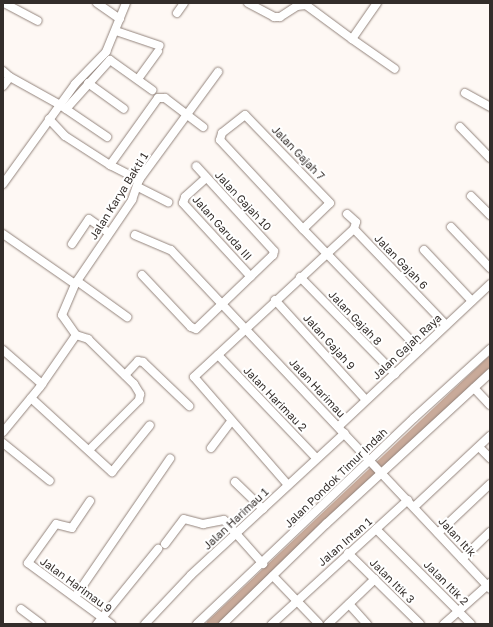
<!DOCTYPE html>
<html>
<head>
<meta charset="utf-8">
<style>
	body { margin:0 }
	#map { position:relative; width:493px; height:627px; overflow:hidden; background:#fef8f4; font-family:"Golos Text",sans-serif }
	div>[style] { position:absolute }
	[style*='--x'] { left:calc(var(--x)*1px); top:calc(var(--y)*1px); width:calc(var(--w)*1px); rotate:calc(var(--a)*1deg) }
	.canal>* { height:9px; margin:-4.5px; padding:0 4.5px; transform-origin:4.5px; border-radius:4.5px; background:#c9aa9a }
	.roads { filter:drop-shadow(0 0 1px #93847c) drop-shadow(0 0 1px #93847c) }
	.minor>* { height:8px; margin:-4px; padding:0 4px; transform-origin:4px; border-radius:4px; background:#fff }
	span { translate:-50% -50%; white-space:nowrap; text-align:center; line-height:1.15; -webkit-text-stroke:4px #fff; paint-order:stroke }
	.street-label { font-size:11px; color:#332d2a }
	.frame { position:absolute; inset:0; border:4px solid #332d2a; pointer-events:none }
</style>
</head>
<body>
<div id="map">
	<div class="canal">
		<i style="--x:210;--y:624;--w:385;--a:-43.3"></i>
	</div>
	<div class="roads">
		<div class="minor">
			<i style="--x:4;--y:3;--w:38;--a:28"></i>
			<i style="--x:97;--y:3;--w:28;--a:35"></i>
			<i style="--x:248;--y:3;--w:30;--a:28"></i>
			<i style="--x:274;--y:17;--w:6;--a:0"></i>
			<i style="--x:280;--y:17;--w:20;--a:-33"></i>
			<i style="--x:297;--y:6;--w:9;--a:-6"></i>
			<i style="--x:306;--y:5;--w:57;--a:36.5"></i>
			<i style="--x:352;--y:39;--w:44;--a:-55.2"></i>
			<i style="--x:177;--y:13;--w:12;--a:-55"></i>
			<i style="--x:116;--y:31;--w:46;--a:18.8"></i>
			<i style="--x:352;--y:39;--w:52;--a:34.9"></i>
			<i style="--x:3;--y:71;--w:9;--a:41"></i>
			<i style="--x:138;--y:79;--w:34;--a:-54"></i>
			<i style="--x:88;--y:83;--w:44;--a:35.8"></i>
			<i style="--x:3;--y:86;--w:11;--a:-52"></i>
			<i style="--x:10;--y:77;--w:57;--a:29.2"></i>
			<i style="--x:60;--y:105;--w:57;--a:34.2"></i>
			<i style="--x:465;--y:93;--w:29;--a:29"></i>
			<i style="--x:66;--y:109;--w:66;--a:-48.1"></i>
			<i style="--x:110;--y:60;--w:52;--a:35.5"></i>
			<i style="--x:49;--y:119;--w:23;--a:47"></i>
			<i style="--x:65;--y:136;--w:54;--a:32.8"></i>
			<i style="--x:110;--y:165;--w:82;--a:-54.4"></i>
			<i style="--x:158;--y:98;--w:7;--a:0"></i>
			<i style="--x:165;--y:98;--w:48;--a:37.3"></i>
			<i style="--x:460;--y:127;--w:43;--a:45.9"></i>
			<i style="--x:110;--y:165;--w:33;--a:27"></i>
			<i style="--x:206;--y:178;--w:28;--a:138"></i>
			<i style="--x:185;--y:197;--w:6;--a:108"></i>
			<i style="--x:183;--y:203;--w:100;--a:47.4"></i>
			<i style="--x:3;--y:184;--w:123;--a:-54.2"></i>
			<i style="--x:75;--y:84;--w:45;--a:-45.9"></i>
			<i style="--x:106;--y:52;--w:53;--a:-67.8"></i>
			<i style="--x:138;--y:187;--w:34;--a:27"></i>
			<i style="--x:471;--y:196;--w:27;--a:45"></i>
			<i style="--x:451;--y:227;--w:57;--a:46.4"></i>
			<i style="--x:303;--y:229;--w:37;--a:-44"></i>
			<i style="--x:330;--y:203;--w:122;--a:-134"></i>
			<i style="--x:245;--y:115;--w:29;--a:142"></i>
			<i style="--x:222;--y:133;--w:7;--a:106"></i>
			<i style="--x:220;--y:140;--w:122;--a:47"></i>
			<i style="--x:303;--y:229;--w:168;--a:46"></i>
			<i style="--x:354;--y:229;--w:133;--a:46.2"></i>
			<i style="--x:3;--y:234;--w:88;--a:34.8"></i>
			<i style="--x:135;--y:235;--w:39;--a:23"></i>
			<i style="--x:171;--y:250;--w:465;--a:46.7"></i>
			<i style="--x:72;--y:244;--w:30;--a:-56"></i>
			<i style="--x:89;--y:219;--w:24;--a:35"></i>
			<i style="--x:424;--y:250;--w:70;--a:46.7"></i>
			<i style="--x:142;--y:275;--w:71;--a:46.7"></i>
			<i style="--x:191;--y:327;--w:5;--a:22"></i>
			<i style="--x:196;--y:329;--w:107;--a:-43.9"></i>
			<i style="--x:273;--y:255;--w:4;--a:-76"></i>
			<i style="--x:274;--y:251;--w:115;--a:-132.5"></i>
			<i style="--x:300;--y:277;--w:136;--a:45.6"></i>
			<i style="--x:77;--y:281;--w:62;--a:35.8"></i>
			<i style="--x:275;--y:300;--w:135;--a:47.7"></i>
			<i style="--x:76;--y:335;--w:24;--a:-125"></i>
			<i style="--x:62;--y:315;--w:34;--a:-67"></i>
			<i style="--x:75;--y:284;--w:102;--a:-55.8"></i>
			<i style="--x:132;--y:200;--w:21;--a:-71"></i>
			<i style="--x:139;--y:180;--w:134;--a:-53.8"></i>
			<i style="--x:76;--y:335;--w:13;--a:18"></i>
			<i style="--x:88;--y:339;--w:64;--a:44.4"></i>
			<i style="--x:134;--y:384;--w:12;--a:59"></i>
			<i style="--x:140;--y:394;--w:6;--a:99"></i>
			<i style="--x:139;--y:400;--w:71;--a:135"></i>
			<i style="--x:3;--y:350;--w:52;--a:41.1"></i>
			<i style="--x:218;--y:355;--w:142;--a:46.4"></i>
			<i style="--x:125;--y:375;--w:19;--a:-47"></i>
			<i style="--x:138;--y:361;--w:5;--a:11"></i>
			<i style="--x:143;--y:362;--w:64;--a:43.7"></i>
			<i style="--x:474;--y:388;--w:23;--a:47"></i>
			<i style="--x:31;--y:398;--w:110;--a:42.4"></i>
			<i style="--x:112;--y:472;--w:60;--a:-51"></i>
			<i style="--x:339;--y:426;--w:207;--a:-43.2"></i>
			<i style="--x:3;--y:432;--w:58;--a:-50.6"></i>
			<i style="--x:40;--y:387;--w:63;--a:-55.3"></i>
			<i style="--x:3;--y:443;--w:60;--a:39"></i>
			<i style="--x:479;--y:447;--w:16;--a:45"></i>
			<i style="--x:211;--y:448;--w:34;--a:-53"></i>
			<i style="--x:235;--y:482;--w:39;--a:44"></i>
			<i style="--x:288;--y:485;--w:143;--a:-131"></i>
			<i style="--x:194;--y:377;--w:218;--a:-42.8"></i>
			<i style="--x:354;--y:229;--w:7;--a:-74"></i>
			<i style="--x:356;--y:222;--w:12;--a:-138"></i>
			<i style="--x:90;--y:501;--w:32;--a:124"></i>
			<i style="--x:72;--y:528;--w:16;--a:-166"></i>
			<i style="--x:56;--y:524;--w:48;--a:125.7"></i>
			<i style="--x:28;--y:563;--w:103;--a:36.3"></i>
			<i style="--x:414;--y:507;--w:104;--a:-43.1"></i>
			<i style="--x:376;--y:529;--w:134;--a:45"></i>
			<i style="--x:438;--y:533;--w:71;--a:-43.3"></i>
			<i style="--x:165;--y:544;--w:31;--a:-53"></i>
			<i style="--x:184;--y:519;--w:20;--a:15"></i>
			<i style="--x:203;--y:524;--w:21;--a:-11"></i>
			<i style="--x:224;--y:520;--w:59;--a:48.4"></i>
			<i style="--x:348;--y:553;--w:101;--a:44.6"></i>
			<i style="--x:462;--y:559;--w:39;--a:-44"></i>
			<i style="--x:273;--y:576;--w:66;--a:46.2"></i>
			<i style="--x:75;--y:597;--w:168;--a:-55.5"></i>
			<i style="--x:349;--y:604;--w:27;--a:48"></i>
			<i style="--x:21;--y:609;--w:25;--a:37"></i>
			<i style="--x:97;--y:624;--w:97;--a:-50.9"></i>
			<i style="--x:145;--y:624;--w:67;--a:-46.8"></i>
			<i style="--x:191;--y:575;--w:209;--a:-42.7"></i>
			<i style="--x:197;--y:624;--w:299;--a:-43.5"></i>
			<i style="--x:414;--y:418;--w:103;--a:-42.2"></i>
			<i style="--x:223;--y:624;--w:144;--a:-44.2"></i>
			<i style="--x:326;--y:524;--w:223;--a:-42.6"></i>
			<i style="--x:272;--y:624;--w:184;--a:-42.4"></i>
			<i style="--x:328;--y:624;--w:65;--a:-43.8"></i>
			<i style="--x:444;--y:624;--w:62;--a:-41.7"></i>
		</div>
	</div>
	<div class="street-label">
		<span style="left:298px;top:153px;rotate:46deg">Jalan Gajah 7</span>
		<span style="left:119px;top:196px;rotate:-58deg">Jalan Karya Bakti 1</span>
		<span style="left:243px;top:201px;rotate:47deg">Jalan Gajah 10</span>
		<span style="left:222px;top:228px;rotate:48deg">Jalan Garuda III</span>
		<span style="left:401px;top:262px;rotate:46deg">Jalan Gajah 6</span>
		<span style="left:355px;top:318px;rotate:46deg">Jalan Gajah 8</span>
		<span style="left:329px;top:342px;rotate:48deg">Jalan Gajah 9</span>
		<span style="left:407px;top:347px;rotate:-43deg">Jalan Gajah Raya</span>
		<span style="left:317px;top:388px;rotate:47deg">Jalan Harimau</span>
		<span style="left:275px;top:399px;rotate:46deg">Jalan Harimau 2</span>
		<span style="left:336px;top:478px;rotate:-44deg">Jalan Pondok Timur Indah</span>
		<span style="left:236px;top:519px;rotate:-43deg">Jalan Harimau 1</span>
		<span style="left:457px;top:537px;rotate:47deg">Jalan Itik</span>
		<span style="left:345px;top:542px;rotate:-41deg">Jalan Intan 1</span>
		<span style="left:392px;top:581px;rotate:45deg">Jalan Itik 3</span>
		<span style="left:446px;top:583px;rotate:45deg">Jalan Itik 2</span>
		<span style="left:76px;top:585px;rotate:36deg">Jalan Harimau 9</span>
	</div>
	<div class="frame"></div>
</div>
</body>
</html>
